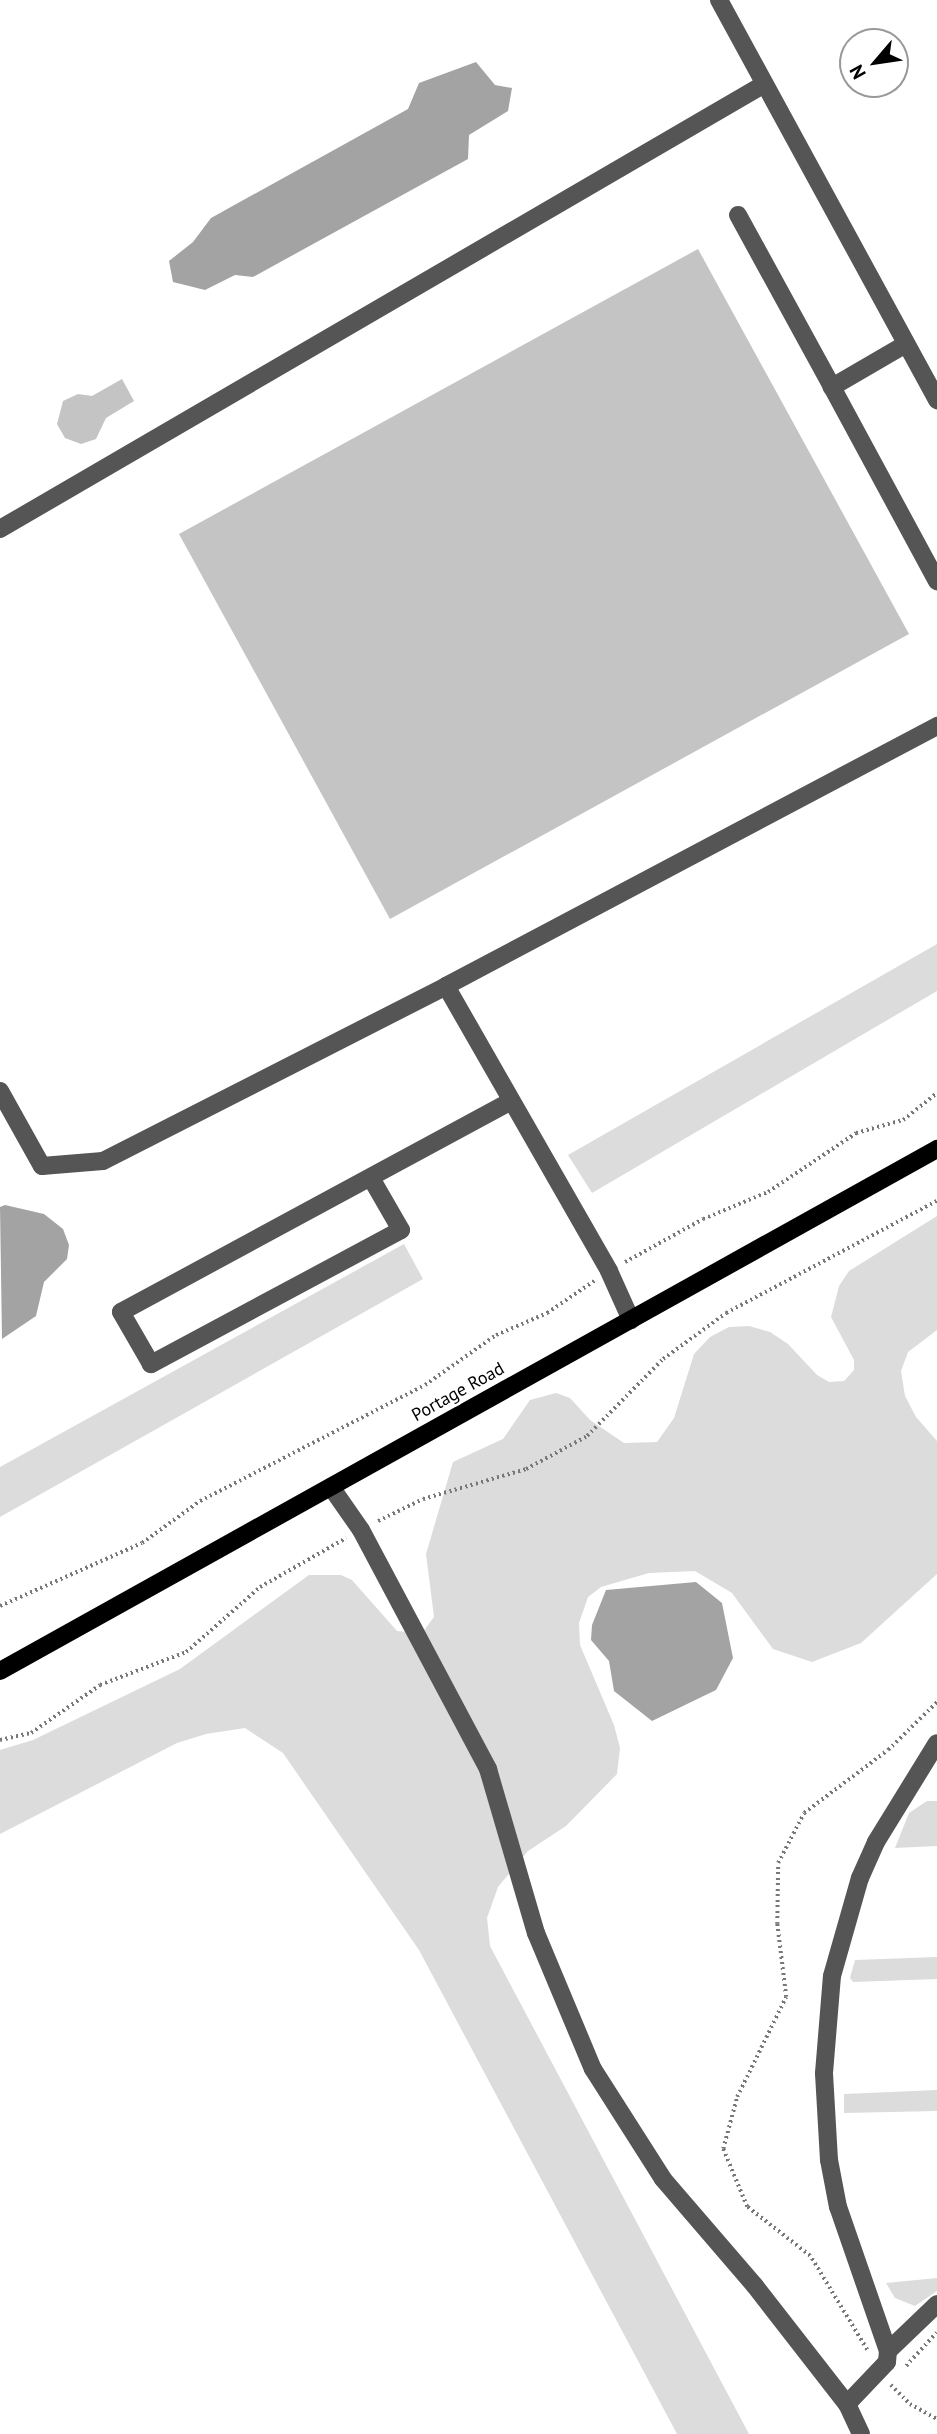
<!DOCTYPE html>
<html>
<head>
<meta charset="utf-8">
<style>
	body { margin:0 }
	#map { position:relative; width:937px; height:2434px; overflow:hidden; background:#fff; font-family:"PT Sans",sans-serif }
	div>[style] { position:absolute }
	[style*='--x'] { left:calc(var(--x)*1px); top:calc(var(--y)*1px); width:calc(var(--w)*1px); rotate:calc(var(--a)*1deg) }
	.green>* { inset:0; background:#dcdcdc }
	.water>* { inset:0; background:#a3a3a3 }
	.building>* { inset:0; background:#c4c4c4 }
	.path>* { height:3.5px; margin-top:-1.75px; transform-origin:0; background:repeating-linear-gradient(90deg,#777 0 2px,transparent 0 5.5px) }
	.minor>* { height:18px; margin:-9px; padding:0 9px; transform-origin:9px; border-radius:9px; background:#555 }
	.major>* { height:18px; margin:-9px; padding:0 9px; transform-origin:9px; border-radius:9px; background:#000 }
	span { translate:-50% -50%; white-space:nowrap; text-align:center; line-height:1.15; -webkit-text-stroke:5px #fff; paint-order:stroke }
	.street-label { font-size:18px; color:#000 }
	.north { position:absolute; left:839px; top:28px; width:70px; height:70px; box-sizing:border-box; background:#fff; border:2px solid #999; border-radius:50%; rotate:241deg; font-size:19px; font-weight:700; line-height:28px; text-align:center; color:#000 }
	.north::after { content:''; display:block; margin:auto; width:24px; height:32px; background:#000; clip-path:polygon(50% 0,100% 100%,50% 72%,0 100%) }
</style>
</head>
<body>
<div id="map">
	<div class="green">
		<i style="clip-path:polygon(937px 944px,937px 991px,592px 1193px,568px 1155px)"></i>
		<i style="clip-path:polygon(937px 1216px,937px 1330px,908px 1352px,901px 1371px,905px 1396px,916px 1417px,937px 1441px,937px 1574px,861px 1643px,812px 1662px,773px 1649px,732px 1593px,695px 1571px,649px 1573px,601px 1587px,588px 1597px,579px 1623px,580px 1645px,614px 1725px,620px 1748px,617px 1774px,566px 1826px,528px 1851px,498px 1887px,487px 1918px,490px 1946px,749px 2434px,677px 2434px,419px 1950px,283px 1753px,245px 1728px,206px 1734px,177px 1743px,0 1834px,0 1750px,33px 1740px,180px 1669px,309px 1575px,341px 1575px,352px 1580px,397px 1631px,422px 1633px,434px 1617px,426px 1554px,453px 1462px,503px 1439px,530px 1400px,556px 1393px,570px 1398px,590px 1420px,624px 1443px,657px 1442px,674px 1418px,694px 1354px,710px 1337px,729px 1327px,749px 1326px,770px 1332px,788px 1344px,817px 1375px,829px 1382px,844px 1381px,854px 1370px,854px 1360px,831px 1317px,839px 1286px,849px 1271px)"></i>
		<i style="clip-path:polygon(404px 1244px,423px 1279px,0 1517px,0 1467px)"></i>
		<i style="clip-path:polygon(927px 1801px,937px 1801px,937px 1846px,895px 1848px,909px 1813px)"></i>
		<i style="clip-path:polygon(937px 1957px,937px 1979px,853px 1982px,850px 1978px,855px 1960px)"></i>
		<i style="clip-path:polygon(937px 2090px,937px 2111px,844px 2113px,844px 2094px)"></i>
		<i style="clip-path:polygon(937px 2278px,937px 2291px,915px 2306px,895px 2298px,886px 2283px)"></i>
	</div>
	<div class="water">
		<i style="clip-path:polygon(476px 62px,495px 85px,512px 88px,508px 111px,469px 135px,468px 159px,253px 277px,235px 275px,205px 290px,173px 282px,169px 261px,193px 242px,211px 218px,408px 109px,419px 83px)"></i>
		<i style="clip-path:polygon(5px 1205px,44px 1214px,63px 1229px,69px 1245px,67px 1259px,44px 1282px,36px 1316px,2px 1339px,0 1207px)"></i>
		<i style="clip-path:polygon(696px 1582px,722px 1603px,733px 1658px,716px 1690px,652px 1721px,614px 1691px,609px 1661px,591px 1640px,592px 1625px,606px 1590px)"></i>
	</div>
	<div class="building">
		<i style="clip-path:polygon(698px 249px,909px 634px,390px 919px,179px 534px)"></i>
		<i style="clip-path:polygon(122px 379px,134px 401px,106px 418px,96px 439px,81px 444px,65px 438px,57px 424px,63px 401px,78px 394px,92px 396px)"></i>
	</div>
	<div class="path">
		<i style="--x:625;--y:1262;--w:89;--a:-28.9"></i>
		<i style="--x:703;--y:1219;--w:70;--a:-22.6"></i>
		<i style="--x:768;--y:1192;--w:106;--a:-33.8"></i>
		<i style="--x:856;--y:1133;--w:49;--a:-15.5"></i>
		<i style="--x:903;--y:1120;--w:43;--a:-38.5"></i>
		<i style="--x:378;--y:1521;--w:50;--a:-26.1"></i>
		<i style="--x:423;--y:1499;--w:107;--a:-16.2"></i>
		<i style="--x:526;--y:1469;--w:69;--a:-28.4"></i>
		<i style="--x:587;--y:1436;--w:108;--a:-45.4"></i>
		<i style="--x:663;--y:1359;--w:78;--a:-36.1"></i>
		<i style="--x:726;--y:1313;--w:239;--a:-28"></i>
		<i style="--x:0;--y:1606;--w:155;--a:-23.9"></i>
		<i style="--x:142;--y:1543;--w:72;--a:-35.9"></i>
		<i style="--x:200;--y:1501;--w:253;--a:-27.3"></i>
		<i style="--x:425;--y:1385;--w:87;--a:-35.2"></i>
		<i style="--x:496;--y:1335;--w:56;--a:-23.3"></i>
		<i style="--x:547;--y:1313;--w:57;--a:-34.2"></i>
		<i style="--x:0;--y:1740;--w:32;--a:-13"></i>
		<i style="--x:31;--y:1733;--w:84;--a:-34.8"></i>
		<i style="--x:100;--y:1685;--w:92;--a:-21"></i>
		<i style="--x:186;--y:1652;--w:98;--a:-41.3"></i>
		<i style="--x:260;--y:1587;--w:99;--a:-29.7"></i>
		<i style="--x:867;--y:2350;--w:110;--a:-121.2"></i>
		<i style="--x:810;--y:2256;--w:80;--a:-142.1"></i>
		<i style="--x:747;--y:2207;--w:63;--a:-112.5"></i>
		<i style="--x:723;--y:2149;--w:54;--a:-74.9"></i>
		<i style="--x:737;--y:2097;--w:111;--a:-63.9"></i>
		<i style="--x:786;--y:1997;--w:74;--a:-97"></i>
		<i style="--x:777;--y:1924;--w:61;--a:-89.1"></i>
		<i style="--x:778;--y:1863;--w:56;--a:-62.5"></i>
		<i style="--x:804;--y:1813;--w:105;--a:-36.9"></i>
		<i style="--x:888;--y:1750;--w:69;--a:-44.4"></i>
		<i style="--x:906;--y:2366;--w:45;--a:-47.7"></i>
		<i style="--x:891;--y:2385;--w:27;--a:45"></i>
		<i style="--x:910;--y:2404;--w:31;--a:29"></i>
	</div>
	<div class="minor">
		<i style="--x:719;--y:0;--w:456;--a:61.4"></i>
		<i style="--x:738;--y:215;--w:196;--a:61.3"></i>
		<i style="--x:906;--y:344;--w:86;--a:149.8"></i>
		<i style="--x:832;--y:387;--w:221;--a:61.6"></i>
		<i style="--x:0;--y:529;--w:883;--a:-30.2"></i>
		<i style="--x:446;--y:986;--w:556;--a:-27.9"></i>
		<i style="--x:0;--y:1091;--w:86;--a:60.8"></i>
		<i style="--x:42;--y:1166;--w:61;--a:-4.7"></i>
		<i style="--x:103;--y:1161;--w:385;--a:-27"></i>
		<i style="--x:446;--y:986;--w:328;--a:60.2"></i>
		<i style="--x:609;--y:1271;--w:54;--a:65.8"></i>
		<i style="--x:371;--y:1178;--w:60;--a:60"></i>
		<i style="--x:401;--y:1230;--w:284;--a:151.8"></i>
		<i style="--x:151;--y:1364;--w:60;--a:-120"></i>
		<i style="--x:121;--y:1312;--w:442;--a:-28.4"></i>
		<i style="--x:331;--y:1487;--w:52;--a:55.1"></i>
		<i style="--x:361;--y:1530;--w:271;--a:62"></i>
		<i style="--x:488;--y:1769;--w:171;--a:73.7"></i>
		<i style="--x:536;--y:1933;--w:147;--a:67.3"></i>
		<i style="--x:593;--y:2069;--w:130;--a:57.5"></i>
		<i style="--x:663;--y:2179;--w:141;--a:49.3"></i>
		<i style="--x:755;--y:2286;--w:150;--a:52.1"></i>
		<i style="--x:847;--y:2404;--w:33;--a:65"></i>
		<i style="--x:888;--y:2351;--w:68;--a:-43.8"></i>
		<i style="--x:847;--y:2404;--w:58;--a:-46.4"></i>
		<i style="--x:887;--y:2362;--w:11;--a:-85"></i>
		<i style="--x:888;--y:2351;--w:152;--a:-109.1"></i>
		<i style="--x:838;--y:2207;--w:48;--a:-100.8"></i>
		<i style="--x:829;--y:2160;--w:87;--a:-93.3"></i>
		<i style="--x:824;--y:2073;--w:97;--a:-85.3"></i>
		<i style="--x:832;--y:1976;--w:102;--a:-74.1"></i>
		<i style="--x:860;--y:1878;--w:39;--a:-66"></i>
		<i style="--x:876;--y:1842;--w:116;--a:-58.4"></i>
	</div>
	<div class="major">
		<i style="--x:0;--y:1671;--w:1073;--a:-29.12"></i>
	</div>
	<div class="street-label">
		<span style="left:458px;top:1392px;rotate:-29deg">Portage Road</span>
	</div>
	<div class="north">N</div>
</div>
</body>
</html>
